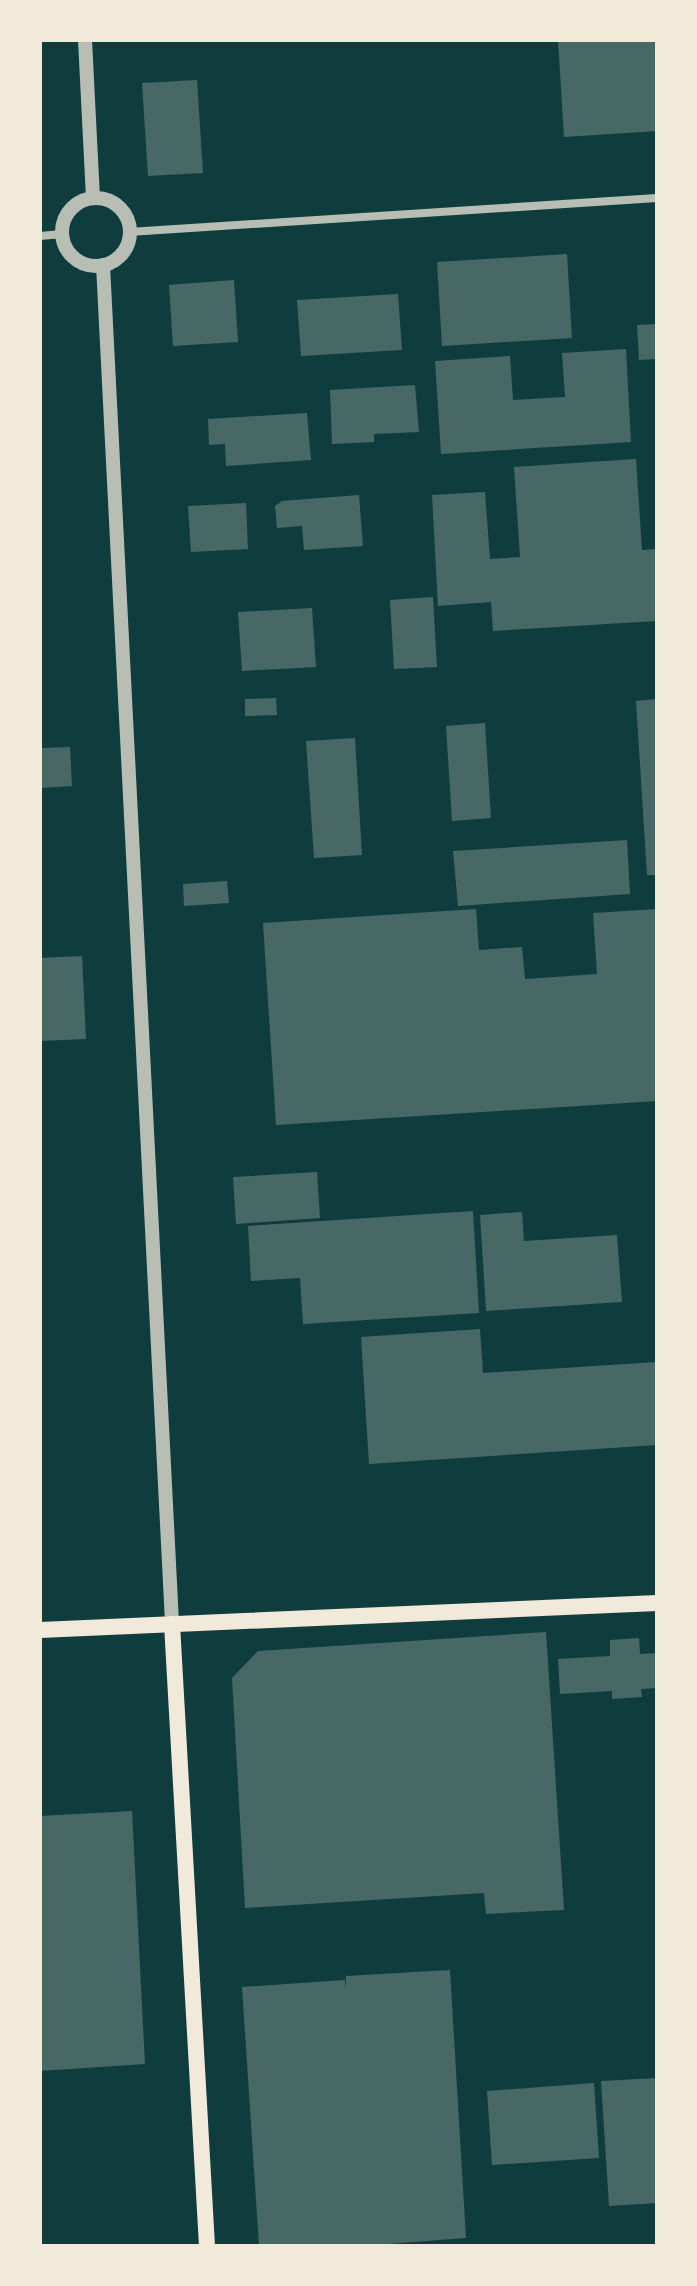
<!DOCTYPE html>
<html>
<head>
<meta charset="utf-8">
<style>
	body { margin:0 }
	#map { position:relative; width:697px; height:2286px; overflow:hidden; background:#0f3d3e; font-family:Signika,sans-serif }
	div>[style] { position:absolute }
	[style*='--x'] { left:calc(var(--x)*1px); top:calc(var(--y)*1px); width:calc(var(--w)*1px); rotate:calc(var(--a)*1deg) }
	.building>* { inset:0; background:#486865 }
	.minor>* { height:8px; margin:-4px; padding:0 4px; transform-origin:4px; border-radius:4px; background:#b8beb3 }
	.tertiary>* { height:14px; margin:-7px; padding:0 7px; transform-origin:7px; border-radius:7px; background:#b8beb3 }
	.tertiary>.ring { margin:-7px; padding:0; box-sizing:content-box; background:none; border:14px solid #b8beb3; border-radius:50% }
	.secondary>* { height:16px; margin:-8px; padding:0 8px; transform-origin:8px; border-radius:8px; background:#f1e9da }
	span { translate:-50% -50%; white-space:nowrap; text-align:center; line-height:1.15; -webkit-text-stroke:8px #f1e9da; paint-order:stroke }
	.frame { position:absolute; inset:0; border:42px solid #f1e9da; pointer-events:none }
</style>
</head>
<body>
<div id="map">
	<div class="building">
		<i style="clip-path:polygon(558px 40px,657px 40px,657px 131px,564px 137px)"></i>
		<i style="clip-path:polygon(197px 80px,203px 173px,148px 176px,142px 83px)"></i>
		<i style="clip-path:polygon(567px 254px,572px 338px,442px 346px,437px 262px)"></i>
		<i style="clip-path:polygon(234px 280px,238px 342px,173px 346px,169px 285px)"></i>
		<i style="clip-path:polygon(398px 294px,402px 350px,301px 356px,297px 300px)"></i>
		<i style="clip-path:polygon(657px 324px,657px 359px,639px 360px,637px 325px)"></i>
		<i style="clip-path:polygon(626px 349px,631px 442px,441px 454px,435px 361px,510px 356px,513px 400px,565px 397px,562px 353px)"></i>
		<i style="clip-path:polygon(415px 385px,419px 432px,374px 434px,374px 442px,332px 444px,330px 390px)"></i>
		<i style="clip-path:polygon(307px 413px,311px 460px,226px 466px,225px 444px,209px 445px,208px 419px)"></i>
		<i style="clip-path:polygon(636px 459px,642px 550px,656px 549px,657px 621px,493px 631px,491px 602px,438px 606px,432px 495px,485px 492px,490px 559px,520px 557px,514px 467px)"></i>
		<i style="clip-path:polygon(359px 495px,363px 546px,304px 550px,302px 526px,277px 528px,275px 506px,282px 501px)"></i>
		<i style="clip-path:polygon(246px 503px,248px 549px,191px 552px,188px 506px)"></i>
		<i style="clip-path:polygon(433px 597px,437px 667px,394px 669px,390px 600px)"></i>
		<i style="clip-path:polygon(312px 608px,316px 667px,242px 671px,238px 612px)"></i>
		<i style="clip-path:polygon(276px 698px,277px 715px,245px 716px,245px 699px)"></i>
		<i style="clip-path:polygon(657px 699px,657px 875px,647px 875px,636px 701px)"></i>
		<i style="clip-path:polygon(485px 723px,491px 818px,452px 821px,446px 726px)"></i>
		<i style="clip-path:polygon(355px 738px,362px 855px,314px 858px,306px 741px)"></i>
		<i style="clip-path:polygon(70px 747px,72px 786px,40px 788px,40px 748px)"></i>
		<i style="clip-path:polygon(627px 840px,630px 894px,458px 906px,453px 851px)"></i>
		<i style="clip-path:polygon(227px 881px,229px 903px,184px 906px,183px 884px)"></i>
		<i style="clip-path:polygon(476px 909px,479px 950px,522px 947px,525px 979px,597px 974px,593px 913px,657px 909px,657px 1101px,276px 1125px,263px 923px)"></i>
		<i style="clip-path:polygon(82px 956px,86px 1039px,40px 1041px,40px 958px)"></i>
		<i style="clip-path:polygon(317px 1172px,320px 1218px,236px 1224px,233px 1177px)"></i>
		<i style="clip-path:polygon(473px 1211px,479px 1313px,303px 1324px,300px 1278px,251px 1281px,248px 1226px)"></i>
		<i style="clip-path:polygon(522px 1212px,524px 1241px,617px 1235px,622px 1302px,486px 1311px,480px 1215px)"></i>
		<i style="clip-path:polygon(480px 1329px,483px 1373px,657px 1362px,657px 1445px,369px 1464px,361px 1337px)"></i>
		<i style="clip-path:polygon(546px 1632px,564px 1910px,486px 1914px,484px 1893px,245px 1908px,232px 1678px,258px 1651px)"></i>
		<i style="clip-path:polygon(639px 1638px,640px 1654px,657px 1653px,657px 1688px,641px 1689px,642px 1697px,612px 1699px,612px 1691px,560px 1694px,558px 1659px,610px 1656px,610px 1640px)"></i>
		<i style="clip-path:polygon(132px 1811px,145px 2064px,40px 2071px,40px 1816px)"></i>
		<i style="clip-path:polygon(450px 1970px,466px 2238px,362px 2246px,259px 2246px,242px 1987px,345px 1980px,346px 1990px,346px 1976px)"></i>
		<i style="clip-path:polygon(657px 2078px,657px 2203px,609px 2206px,601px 2081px)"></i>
		<i style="clip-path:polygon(594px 2083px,599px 2158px,492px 2165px,487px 2091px)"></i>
	</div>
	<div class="minor">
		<i style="--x:129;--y:232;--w:529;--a:-3.68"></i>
		<i style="--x:40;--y:236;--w:22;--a:-5"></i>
	</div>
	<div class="tertiary">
		<i style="--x:85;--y:40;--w:158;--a:87.1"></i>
		<i class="ring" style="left:62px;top:198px;width:54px;height:54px"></i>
		<i style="--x:103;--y:265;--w:1361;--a:87.09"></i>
	</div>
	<div class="secondary">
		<i style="--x:172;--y:1624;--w:623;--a:86.78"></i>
		<i style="--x:40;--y:1630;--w:618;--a:-2.51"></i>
	</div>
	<div class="frame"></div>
</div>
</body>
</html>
